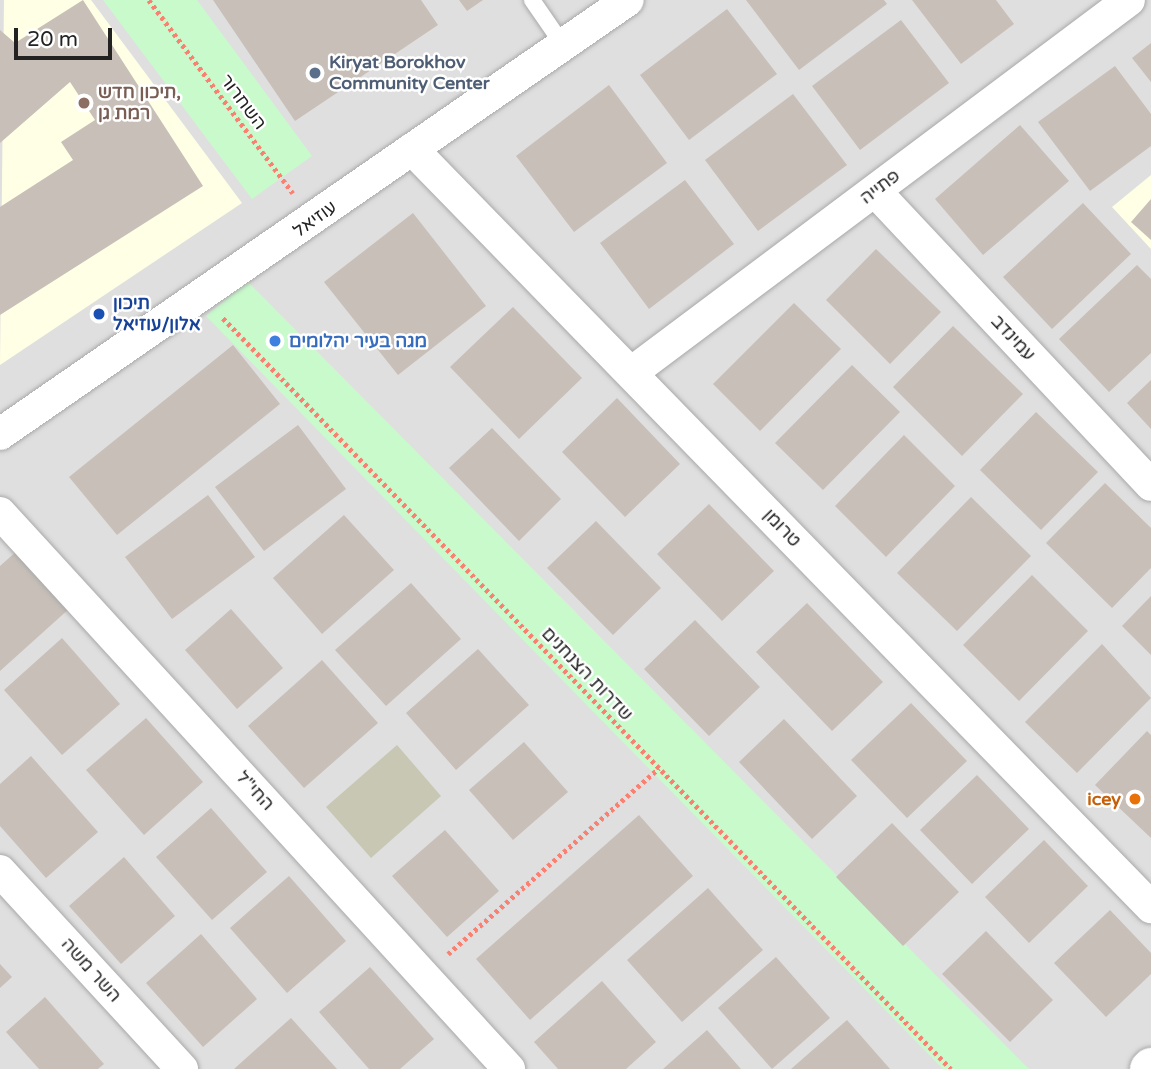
<!DOCTYPE html>
<html>
<head>
<meta charset="utf-8">
<style>
	body { margin:0 }
	#map { position:relative; width:1151px; height:1069px; overflow:hidden; background:#f2efe9; font-family:"Varela Round",Heebo,sans-serif }
	div>[style] { position:absolute }
	[style*='--x'] { left:calc(var(--x)*1px); top:calc(var(--y)*1px); width:calc(var(--w)*1px); rotate:calc(var(--a)*1deg) }
	.residential>* { inset:0; background:#e0dfdf }
	.education>* { inset:0; background:#ffffe5 }
	.construction>* { inset:0; background:#c7c7b4 }
	.park>* { inset:0; background:#c8facc }
	.building>* { inset:0; background:#c7bfb8 }
	.path>* { height:4.5px; margin-top:-2.25px; transform-origin:0; background:repeating-linear-gradient(90deg,#fa8072 0 3.5px,transparent 0 7px) }
	.roads { filter:drop-shadow(0 0 2px #a9a9a9) drop-shadow(0 0 2px #a9a9a9) }
	.service>* { height:16px; margin:-8px; padding:0 8px; transform-origin:8px; border-radius:8px; background:#fff }
	.minor>* { height:32px; margin:-16px; padding:0 16px; transform-origin:16px; border-radius:16px; background:#fff }
	.tertiary>* { height:38px; margin:-19px; padding:0 19px; transform-origin:19px; border-radius:19px; background:#fff }
	.dots>* { width:19px; height:19px; translate:-50% -50%; box-sizing:border-box; border:4px solid #fff; border-radius:50% }
	span { translate:-50% -50%; white-space:nowrap; text-align:center; line-height:1.15; -webkit-text-stroke:5px #fff; paint-order:stroke }
	.service-label { font-size:18px; color:#4e5e75; font-weight:700 }
	.left { translate:0 -50%; text-align:left }
	.education-label { font-size:18px; color:#785e54; font-weight:700 }
	.street-label { font-size:18px; color:#222 }
	.transit-label { font-size:18px; color:#164399; font-weight:700 }
	.shop-label { font-size:18px; color:#366cbe; font-weight:700 }
	.food-label { font-size:18px; color:#c56008; font-weight:700 }
	.right { translate:-100% -50%; text-align:right }
	.scale { position:absolute; left:14px; top:28px; width:98px; height:32px; box-sizing:border-box; border:4px solid #222; border-top:0; padding-left:9px; font-size:21px; line-height:24px; white-space:nowrap; color:#222; -webkit-text-stroke:5px #fff; paint-order:stroke }
</style>
</head>
<body>
<div id="map">
	<div class="residential">
		<i style="clip-path:polygon(0 0,1151px 0,1151px 1069px,0 1069px)"></i>
	</div>
	<div class="education">
		<i style="clip-path:polygon(4px 0,91px 0,242px 203px,0 365px)"></i>
		<i style="clip-path:polygon(1151px 175px,1151px 249px,1112px 207px)"></i>
	</div>
	<div class="construction">
		<i style="clip-path:polygon(397px 745px,441px 796px,371px 858px,326px 807px)"></i>
	</div>
	<div class="park">
		<i style="clip-path:polygon(103px 0,197px 0,312px 156px,252px 199px)"></i>
		<i style="clip-path:polygon(247px 281px,1029px 1069px,943px 1069px,206px 316px)"></i>
	</div>
	<div class="building">
		<i style="clip-path:polygon(83px 0,203px 186px,0 315px,0 207px,73px 160px,61px 142px,95px 120px,70px 82px,0 143px,0 30px,15px 43px)"></i>
		<i style="clip-path:polygon(213px 0,421px 0,438px 25px,295px 121px)"></i>
		<i style="clip-path:polygon(459px 0,483px 0,467px 11px)"></i>
		<i style="clip-path:polygon(746px 0,884px 0,887px 4px,799px 70px)"></i>
		<i style="clip-path:polygon(912px 0,996px 0,1014px 24px,961px 64px)"></i>
		<i style="clip-path:polygon(727px 9px,777px 74px,689px 140px,640px 75px)"></i>
		<i style="clip-path:polygon(901px 20px,949px 83px,860px 150px,812px 86px)"></i>
		<i style="clip-path:polygon(1151px 43px,1151px 82px,1132px 58px)"></i>
		<i style="clip-path:polygon(1115px 66px,1151px 114px,1151px 146px,1090px 191px,1038px 122px)"></i>
		<i style="clip-path:polygon(609px 85px,667px 163px,574px 232px,516px 156px)"></i>
		<i style="clip-path:polygon(793px 94px,847px 165px,758px 231px,705px 160px)"></i>
		<i style="clip-path:polygon(1020px 125px,1069px 181px,983px 255px,935px 199px)"></i>
		<i style="clip-path:polygon(685px 180px,734px 244px,649px 309px,600px 243px)"></i>
		<i style="clip-path:polygon(1151px 199px,1151px 240px,1131px 222px)"></i>
		<i style="clip-path:polygon(1083px 203px,1131px 254px,1052px 329px,1003px 277px)"></i>
		<i style="clip-path:polygon(413px 213px,486px 306px,398px 375px,324px 282px)"></i>
		<i style="clip-path:polygon(876px 249px,941px 312px,890px 364px,826px 300px)"></i>
		<i style="clip-path:polygon(1137px 265px,1151px 279px,1151px 353px,1109px 392px,1059px 339px)"></i>
		<i style="clip-path:polygon(794px 303px,841px 349px,760px 431px,713px 384px)"></i>
		<i style="clip-path:polygon(513px 307px,582px 378px,519px 439px,450px 367px)"></i>
		<i style="clip-path:polygon(953px 326px,1023px 394px,962px 456px,893px 387px)"></i>
		<i style="clip-path:polygon(233px 345px,280px 404px,117px 535px,69px 477px)"></i>
		<i style="clip-path:polygon(852px 365px,900px 412px,823px 490px,775px 443px)"></i>
		<i style="clip-path:polygon(1151px 380px,1151px 429px,1127px 403px)"></i>
		<i style="clip-path:polygon(617px 398px,680px 464px,625px 517px,562px 452px)"></i>
		<i style="clip-path:polygon(1036px 412px,1098px 472px,1041px 530px,980px 470px)"></i>
		<i style="clip-path:polygon(298px 425px,346px 489px,264px 551px,215px 487px)"></i>
		<i style="clip-path:polygon(492px 428px,561px 499px,519px 541px,449px 468px)"></i>
		<i style="clip-path:polygon(904px 435px,955px 486px,886px 557px,835px 506px)"></i>
		<i style="clip-path:polygon(1105px 483px,1151px 528px,1151px 568px,1112px 608px,1046px 543px)"></i>
		<i style="clip-path:polygon(208px 495px,255px 557px,172px 619px,125px 557px)"></i>
		<i style="clip-path:polygon(971px 497px,1031px 556px,957px 631px,897px 573px)"></i>
		<i style="clip-path:polygon(709px 504px,774px 571px,722px 621px,657px 554px)"></i>
		<i style="clip-path:polygon(344px 515px,394px 570px,322px 634px,273px 578px)"></i>
		<i style="clip-path:polygon(596px 521px,661px 588px,613px 635px,547px 568px)"></i>
		<i style="clip-path:polygon(18px 550px,70px 608px,0 671px,0 566px)"></i>
		<i style="clip-path:polygon(1032px 575px,1088px 631px,1019px 701px,963px 645px)"></i>
		<i style="clip-path:polygon(411px 583px,461px 639px,386px 706px,335px 650px)"></i>
		<i style="clip-path:polygon(1151px 596px,1151px 655px,1122px 626px)"></i>
		<i style="clip-path:polygon(807px 603px,883px 682px,832px 731px,756px 652px)"></i>
		<i style="clip-path:polygon(231px 609px,283px 668px,237px 709px,185px 650px)"></i>
		<i style="clip-path:polygon(695px 620px,760px 687px,709px 736px,644px 669px)"></i>
		<i style="clip-path:polygon(62px 638px,120px 704px,62px 755px,4px 690px)"></i>
		<i style="clip-path:polygon(1102px 644px,1151px 698px,1077px 773px,1025px 722px)"></i>
		<i style="clip-path:polygon(478px 649px,529px 705px,456px 770px,406px 713px)"></i>
		<i style="clip-path:polygon(322px 660px,378px 723px,304px 788px,248px 726px)"></i>
		<i style="clip-path:polygon(911px 703px,967px 761px,907px 818px,851px 760px)"></i>
		<i style="clip-path:polygon(146px 718px,203px 782px,144px 835px,86px 770px)"></i>
		<i style="clip-path:polygon(784px 719px,857px 796px,812px 839px,739px 762px)"></i>
		<i style="clip-path:polygon(1147px 731px,1151px 735px,1151px 838px,1095px 785px)"></i>
		<i style="clip-path:polygon(524px 742px,568px 792px,513px 840px,469px 790px)"></i>
		<i style="clip-path:polygon(31px 756px,98px 832px,46px 878px,0 826px,0 784px)"></i>
		<i style="clip-path:polygon(977px 775px,1029px 829px,972px 884px,920px 830px)"></i>
		<i style="clip-path:polygon(211px 808px,267px 872px,212px 920px,156px 857px)"></i>
		<i style="clip-path:polygon(639px 815px,693px 876px,530px 1020px,476px 959px)"></i>
		<i style="clip-path:polygon(892px 823px,959px 892px,903px 946px,836px 877px)"></i>
		<i style="clip-path:polygon(445px 830px,499px 891px,447px 937px,392px 876px)"></i>
		<i style="clip-path:polygon(1044px 840px,1088px 886px,1029px 943px,985px 897px)"></i>
		<i style="clip-path:polygon(124px 857px,175px 916px,121px 964px,69px 906px)"></i>
		<i style="clip-path:polygon(289px 876px,346px 941px,287px 993px,230px 928px)"></i>
		<i style="clip-path:polygon(708px 888px,763px 950px,682px 1022px,627px 960px)"></i>
		<i style="clip-path:polygon(1110px 910px,1151px 953px,1151px 974px,1106px 1017px,1054px 963px)"></i>
		<i style="clip-path:polygon(986px 931px,1053px 1000px,1010px 1042px,942px 974px)"></i>
		<i style="clip-path:polygon(201px 934px,257px 999px,203px 1047px,146px 983px)"></i>
		<i style="clip-path:polygon(776px 957px,830px 1018px,772px 1069px,718px 1008px)"></i>
		<i style="clip-path:polygon(0 964px,12px 977px,0 988px)"></i>
		<i style="clip-path:polygon(370px 967px,434px 1039px,400px 1069px,369px 1069px,319px 1012px)"></i>
		<i style="clip-path:polygon(602px 981px,656px 1042px,626px 1069px,558px 1069px,534px 1042px)"></i>
		<i style="clip-path:polygon(45px 997px,104px 1064px,98px 1069px,39px 1069px,6px 1032px)"></i>
		<i style="clip-path:polygon(291px 1018px,337px 1069px,234px 1069px)"></i>
		<i style="clip-path:polygon(847px 1020px,890px 1069px,791px 1069px)"></i>
		<i style="clip-path:polygon(707px 1030px,741px 1069px,663px 1069px)"></i>
	</div>
	<div class="path">
		<i style="--x:149;--y:0;--w:241;--a:53.3"></i>
		<i style="--x:223;--y:318;--w:1046;--a:45.89"></i>
		<i style="--x:448;--y:954;--w:281;--a:-41.4"></i>
	</div>
	<div class="roads">
		<div class="service">
			<i style="--x:532;--y:0;--w:55;--a:55.4"></i>
		</div>
		<div class="minor">
			<i style="--x:412;--y:149;--w:1059;--a:45.73"></i>
			<i style="--x:875;--y:191;--w:403;--a:46.8"></i>
			<i style="--x:631;--y:373;--w:622;--a:-36.83"></i>
			<i style="--x:0;--y:434;--w:763;--a:-34.65"></i>
			<i style="--x:0;--y:513;--w:754;--a:47.53"></i>
			<i style="--x:0;--y:871;--w:269;--a:47.4"></i>
		</div>
		<div class="tertiary">
			<i style="--x:1149;--y:1069;--w:3;--a:-45"></i>
		</div>
	</div>
	<div class="dots">
		<i style="left:315px;top:73px;background:#5c6f8a"></i>
		<i style="left:84px;top:103px;background:#8d6e63"></i>
		<i style="left:99px;top:314px;background:#1a4fb4"></i>
		<i style="left:275px;top:341px;background:#3f7fe0"></i>
		<i style="left:1135px;top:799px;background:#e8710a"></i>
	</div>
	<div class="service-label">
		<span class="left" style="left:329px;top:73px">Kiryat Borokhov<br>Community Center</span>
	</div>
	<div class="education-label">
		<span class="left" style="left:98px;top:103px">תיכון חדש,<br>רמת גן</span>
	</div>
	<div class="street-label">
		<span style="left:243px;top:102px;rotate:53deg">השחרור</span>
		<span style="left:880px;top:187px;rotate:-37deg">פתייה</span>
		<span style="left:315px;top:219px;rotate:-36deg">עוזיאל</span>
		<span style="left:1013px;top:338px;rotate:47deg">עמינדב</span>
		<span style="left:782px;top:528px;rotate:46deg">טרומן</span>
		<span style="left:587px;top:674px;rotate:46deg">שדרות הצנחנים</span>
		<span style="left:255px;top:791px;rotate:47deg">החי"ל</span>
		<span style="left:91px;top:970px;rotate:48deg">השר משה</span>
	</div>
	<div class="transit-label">
		<span class="left" style="left:113px;top:314px">תיכון<br>אלון/עוזיאל</span>
	</div>
	<div class="shop-label">
		<span class="left" style="left:289px;top:341px">מגה בעיר יהלומים</span>
	</div>
	<div class="food-label">
		<span class="right" style="left:1121px;top:799px">icey</span>
	</div>
	<div class="scale">20 m</div>
</div>
</body>
</html>
